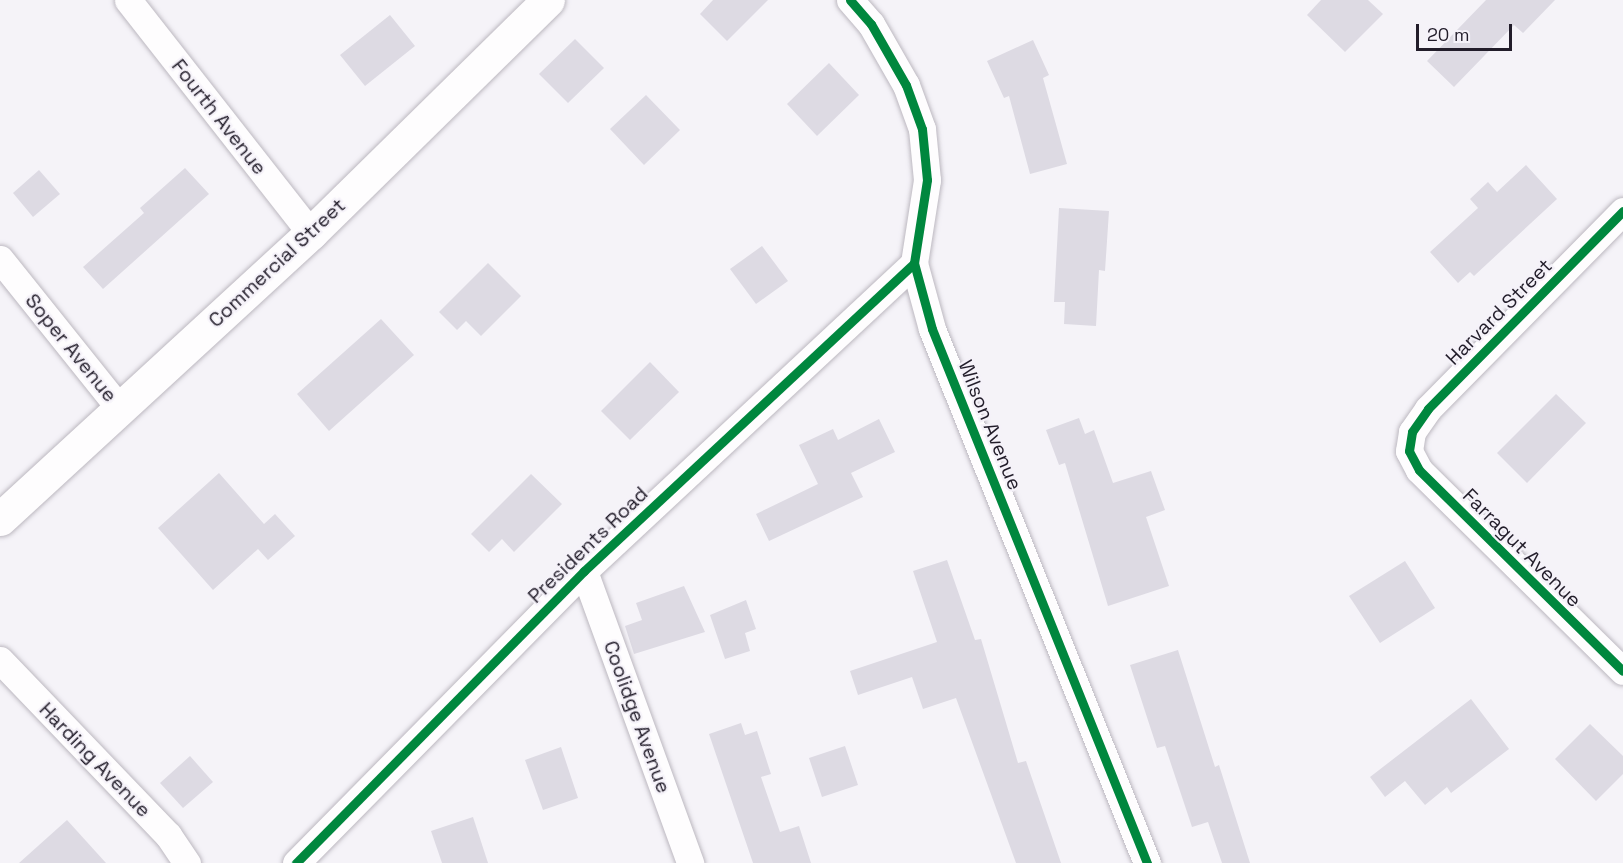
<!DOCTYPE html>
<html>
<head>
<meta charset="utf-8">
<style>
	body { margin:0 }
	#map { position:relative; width:1623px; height:863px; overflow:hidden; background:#f5f3f8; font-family:"Space Grotesk",sans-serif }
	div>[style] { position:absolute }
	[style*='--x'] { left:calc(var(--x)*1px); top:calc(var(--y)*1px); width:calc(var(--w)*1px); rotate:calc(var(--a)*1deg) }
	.building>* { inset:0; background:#dddae3 }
	.roads { filter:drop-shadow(0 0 2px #bcb8c0) drop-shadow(0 0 2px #bcb8c0) }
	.minor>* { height:27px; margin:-13.5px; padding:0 13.5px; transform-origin:13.5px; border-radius:13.5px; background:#fefdfe }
	.secondary>* { height:33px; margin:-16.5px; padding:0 16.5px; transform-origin:16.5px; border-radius:16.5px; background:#fefdfe }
	.cycleway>* { height:9px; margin:-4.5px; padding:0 4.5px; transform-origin:4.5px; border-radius:4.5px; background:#00873e }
	span { translate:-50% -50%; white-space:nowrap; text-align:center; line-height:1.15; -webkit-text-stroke:4.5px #f5f2f9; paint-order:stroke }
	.street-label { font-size:20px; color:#221d2a }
	.scale { position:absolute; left:1416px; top:24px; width:96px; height:27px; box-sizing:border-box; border:3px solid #221d2a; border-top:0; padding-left:8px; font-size:18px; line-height:21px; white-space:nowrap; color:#221d2a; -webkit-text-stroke:4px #f5f2f9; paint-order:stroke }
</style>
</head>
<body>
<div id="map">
	<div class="building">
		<i style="clip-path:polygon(713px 0,768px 0,727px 41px,700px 14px)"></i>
		<i style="clip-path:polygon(1321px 0,1368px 0,1383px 14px,1345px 52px,1307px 15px)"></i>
		<i style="clip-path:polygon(1486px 0,1555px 0,1523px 33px,1514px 25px,1454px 87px,1427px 61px)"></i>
		<i style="clip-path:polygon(390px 15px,415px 46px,365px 86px,340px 55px)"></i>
		<i style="clip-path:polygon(575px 39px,604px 68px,568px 103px,539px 74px)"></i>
		<i style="clip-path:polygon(1033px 40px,1049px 75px,1043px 78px,1067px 164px,1030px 174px,1009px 96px,1004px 98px,987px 61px)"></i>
		<i style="clip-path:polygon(829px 63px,859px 95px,817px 136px,787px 104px)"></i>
		<i style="clip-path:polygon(646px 95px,680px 130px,644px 165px,610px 129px)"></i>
		<i style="clip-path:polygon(1526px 165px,1557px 199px,1474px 276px,1470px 272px,1458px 283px,1430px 252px,1478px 208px,1470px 199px,1488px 182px,1497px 192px)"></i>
		<i style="clip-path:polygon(185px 168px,209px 194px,103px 289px,83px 267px,144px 213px,140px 208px)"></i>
		<i style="clip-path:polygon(39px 170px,60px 194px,33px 217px,13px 193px)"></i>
		<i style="clip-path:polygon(1059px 208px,1109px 211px,1105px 271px,1099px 270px,1096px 326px,1064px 324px,1065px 302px,1054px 302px)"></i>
		<i style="clip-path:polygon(762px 246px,788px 281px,756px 304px,730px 269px)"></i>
		<i style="clip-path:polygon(488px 263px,521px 296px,481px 336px,466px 321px,457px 330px,439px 312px)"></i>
		<i style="clip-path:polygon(381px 319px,414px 355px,329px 431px,297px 394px)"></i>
		<i style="clip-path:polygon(650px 362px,679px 392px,630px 440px,601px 411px)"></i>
		<i style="clip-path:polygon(1556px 394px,1586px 423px,1527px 483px,1497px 453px)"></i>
		<i style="clip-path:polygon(1079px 418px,1085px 434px,1094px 430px,1113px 483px,1151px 471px,1165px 510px,1146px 517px,1169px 586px,1108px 606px,1065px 463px,1059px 465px,1046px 430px)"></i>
		<i style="clip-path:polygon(879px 419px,895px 452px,851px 473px,863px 497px,769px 541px,756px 514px,818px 484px,799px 445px,833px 429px,838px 440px)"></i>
		<i style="clip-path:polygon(219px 473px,264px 524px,275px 514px,295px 536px,268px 560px,258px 549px,213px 590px,158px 528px)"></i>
		<i style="clip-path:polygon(531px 474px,562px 504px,514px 552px,502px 539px,489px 552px,471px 534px)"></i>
		<i style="clip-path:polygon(947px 560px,975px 640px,981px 639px,1018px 763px,1026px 761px,1061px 863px,1016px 863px,956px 698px,923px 709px,912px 677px,858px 695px,850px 671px,937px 642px,913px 571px)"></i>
		<i style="clip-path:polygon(1405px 561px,1435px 608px,1380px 643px,1349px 596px)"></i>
		<i style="clip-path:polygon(684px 586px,705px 632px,634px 654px,625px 626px,642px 620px,636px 603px)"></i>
		<i style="clip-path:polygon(746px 600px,756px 629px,745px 633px,750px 651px,725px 659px,710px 615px)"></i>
		<i style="clip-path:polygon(1178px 650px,1215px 767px,1219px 765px,1250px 863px,1222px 863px,1208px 822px,1192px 827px,1165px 746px,1157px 748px,1130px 665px)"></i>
		<i style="clip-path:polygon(1471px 699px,1509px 749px,1451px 793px,1447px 787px,1425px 805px,1405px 781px,1385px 797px,1370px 777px)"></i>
		<i style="clip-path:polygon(741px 723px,745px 735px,757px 731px,771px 774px,761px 777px,780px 832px,799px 826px,811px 863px,753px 863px,709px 734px)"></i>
		<i style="clip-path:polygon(1590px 724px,1623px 756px,1623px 774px,1596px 801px,1555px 759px)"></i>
		<i style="clip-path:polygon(845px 746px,858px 785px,822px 797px,809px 758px)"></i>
		<i style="clip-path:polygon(561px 747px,578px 798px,543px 810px,525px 760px)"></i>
		<i style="clip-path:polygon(190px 756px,213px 782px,183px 808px,160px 783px)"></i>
		<i style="clip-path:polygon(473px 817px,488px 863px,442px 863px,431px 831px)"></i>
		<i style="clip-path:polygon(67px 820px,106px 863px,19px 863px)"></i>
	</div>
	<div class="roads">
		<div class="minor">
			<i style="--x:128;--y:0;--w:296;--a:51.9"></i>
			<i style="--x:850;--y:0;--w:32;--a:49"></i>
			<i style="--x:871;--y:24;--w:70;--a:60.2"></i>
			<i style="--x:906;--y:85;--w:47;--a:70"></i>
			<i style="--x:922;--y:129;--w:51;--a:84.4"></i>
			<i style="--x:927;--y:180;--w:84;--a:98.9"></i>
			<i style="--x:914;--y:263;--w:68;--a:74.7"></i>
			<i style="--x:932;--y:329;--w:576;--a:68.07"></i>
			<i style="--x:1623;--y:211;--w:278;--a:134.6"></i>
			<i style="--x:1428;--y:409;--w:28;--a:125"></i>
			<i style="--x:1412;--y:432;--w:19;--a:99"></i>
			<i style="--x:1409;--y:451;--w:21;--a:62"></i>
			<i style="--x:1419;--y:470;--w:286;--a:44.6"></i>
			<i style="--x:0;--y:259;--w:192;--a:51.3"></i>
			<i style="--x:584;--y:571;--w:311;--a:70"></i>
			<i style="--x:0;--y:660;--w:243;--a:46.2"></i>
			<i style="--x:168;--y:835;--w:34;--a:56"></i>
			<i style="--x:296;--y:863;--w:410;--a:-45.4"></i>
			<i style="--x:584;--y:571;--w:451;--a:-43"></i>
		</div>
		<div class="secondary">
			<i style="--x:0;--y:519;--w:423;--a:-42.6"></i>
			<i style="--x:311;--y:233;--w:332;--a:-44.5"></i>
		</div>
	</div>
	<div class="cycleway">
		<i style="--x:850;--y:0;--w:32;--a:49"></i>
		<i style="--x:871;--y:24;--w:70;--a:60.2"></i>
		<i style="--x:906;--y:85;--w:47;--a:70"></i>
		<i style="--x:922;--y:129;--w:51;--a:84.4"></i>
		<i style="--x:927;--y:180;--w:84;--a:98.9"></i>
		<i style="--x:914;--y:263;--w:68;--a:74.7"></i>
		<i style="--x:932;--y:329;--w:576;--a:68.07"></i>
		<i style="--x:1623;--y:211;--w:278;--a:134.6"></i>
		<i style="--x:1428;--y:409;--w:28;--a:125"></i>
		<i style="--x:1412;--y:432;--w:19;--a:99"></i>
		<i style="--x:1409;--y:451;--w:21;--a:62"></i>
		<i style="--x:1419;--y:470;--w:286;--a:44.6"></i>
		<i style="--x:296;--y:863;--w:410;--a:-45.4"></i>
		<i style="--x:584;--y:571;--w:451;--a:-43"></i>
	</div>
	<div class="street-label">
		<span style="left:219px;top:117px;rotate:52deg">Fourth Avenue</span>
		<span style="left:277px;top:263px;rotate:-43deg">Commercial Street</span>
		<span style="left:1499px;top:312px;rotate:-45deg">Harvard Street</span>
		<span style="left:71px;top:348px;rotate:51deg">Soper Avenue</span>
		<span style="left:990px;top:425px;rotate:68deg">Wilson Avenue</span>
		<span style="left:588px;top:545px;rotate:-44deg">Presidents Road</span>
		<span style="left:1522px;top:548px;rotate:45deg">Farragut Avenue</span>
		<span style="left:637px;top:717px;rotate:70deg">Coolidge Avenue</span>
		<span style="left:95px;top:760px;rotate:46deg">Harding Avenue</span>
	</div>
	<div class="scale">20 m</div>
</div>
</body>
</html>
